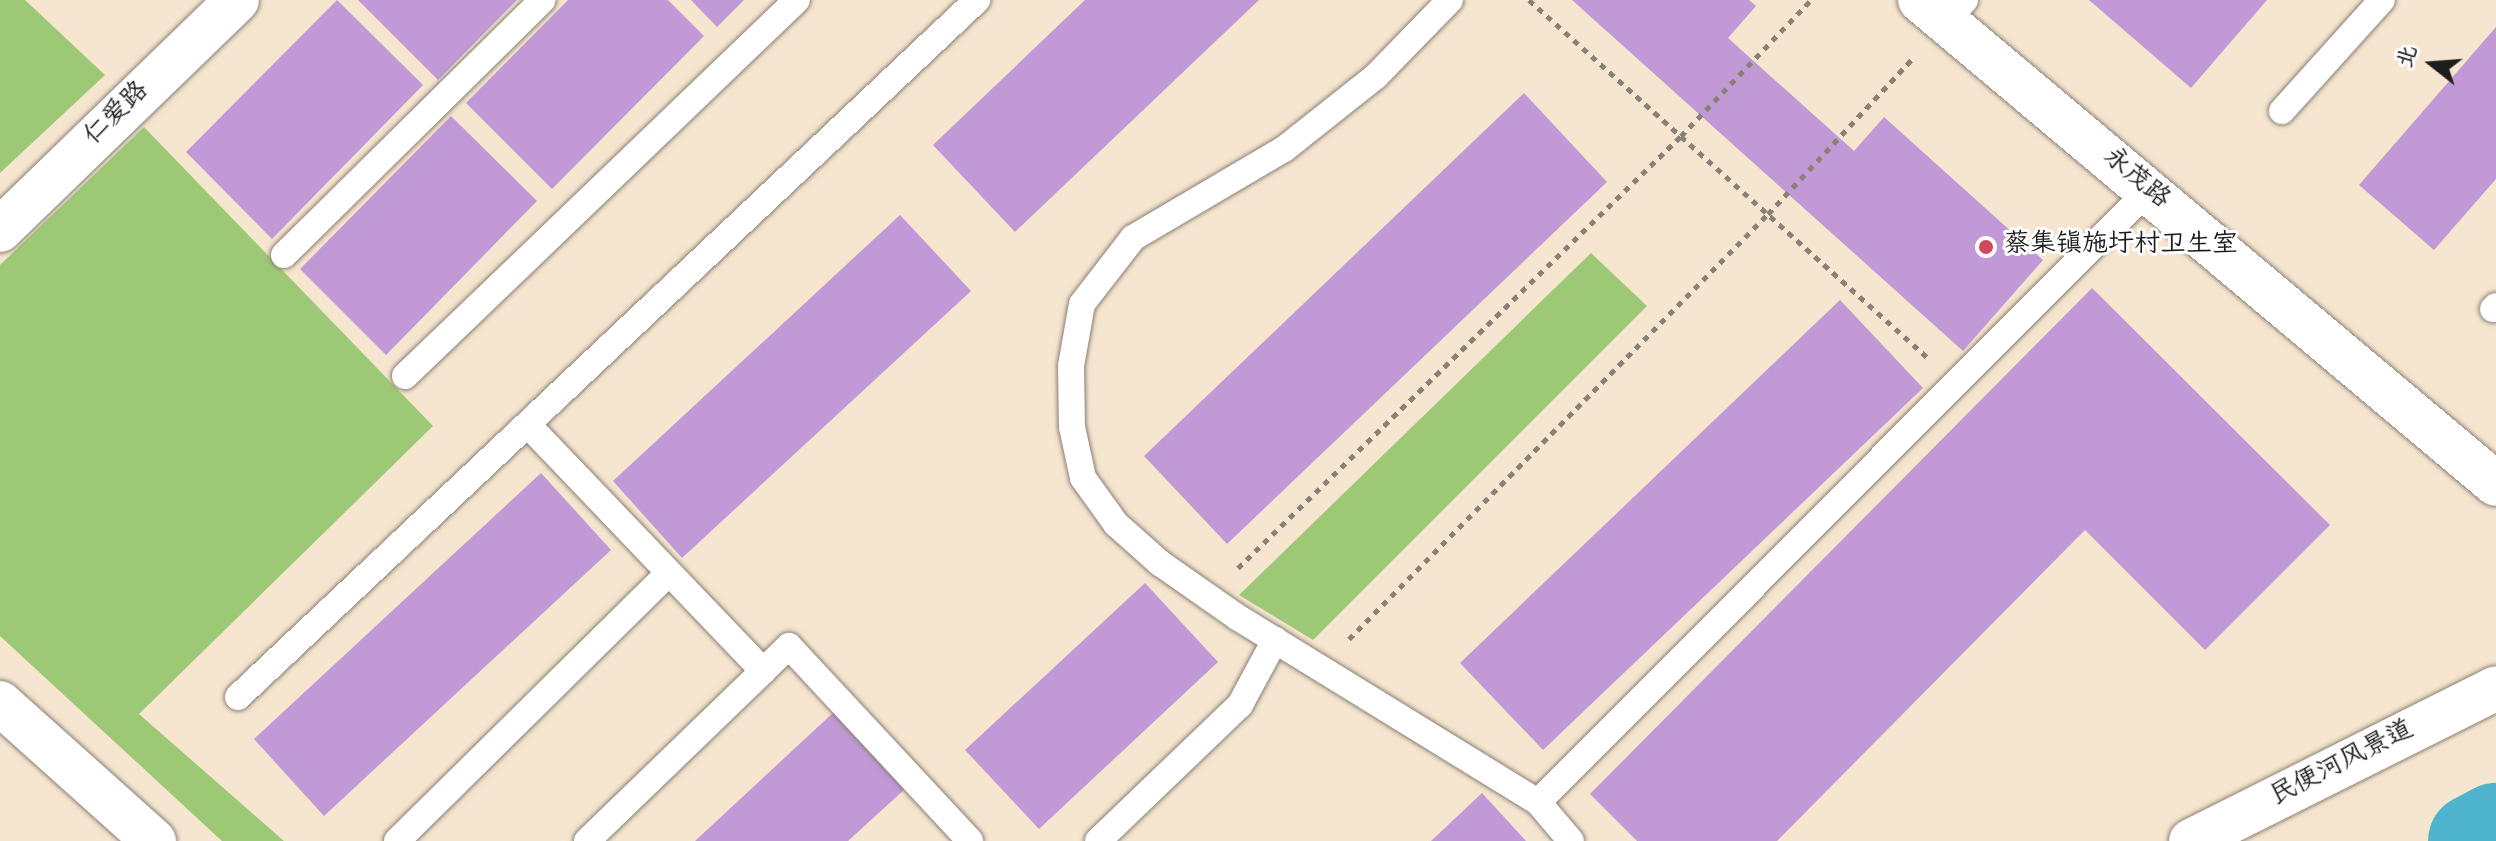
<!DOCTYPE html>
<html>
<head>
<meta charset="utf-8">
<style>
	body { margin:0 }
	#map { position:relative; width:2496px; height:841px; overflow:hidden; background:#f6e5cf; font-family:"Gochi Hand","LXGW WenKai TC",sans-serif }
	div>[style] { position:absolute }
	[style*='--x'] { left:calc(var(--x)*1px); top:calc(var(--y)*1px); width:calc(var(--w)*1px); rotate:calc(var(--a)*1deg) }
	.green>* { inset:0; background:#9dc976 }
	.river>* { height:94px; margin:-47px; padding:0 47px; transform-origin:47px; border-radius:47px; background:#4fb4ce }
	.building>* { inset:0; background:#c199d6 }
	.path>* { height:5px; margin-top:-2.5px; transform-origin:0; background:repeating-linear-gradient(90deg,#898076 0 6px,transparent 0 12px) }
	.roads { filter:drop-shadow(0 0 2px #898076) drop-shadow(0 0 2px #898076) }
	.lane>* { height:26px; margin:-13px; padding:0 13px; transform-origin:13px; border-radius:13px; background:#fff }
	.street>* { height:44px; margin:-22px; padding:0 22px; transform-origin:22px; border-radius:22px; background:#fff }
	.secondary>* { height:44px; margin:-22px; padding:0 22px; transform-origin:22px; border-radius:22px; background:#fff }
	.dots>* { width:22px; height:22px; translate:-50% -50%; box-sizing:border-box; border:4px solid #fff; border-radius:50% }
	span { translate:-50% -50%; white-space:nowrap; text-align:center; line-height:1.15; -webkit-text-stroke:6px #fff; paint-order:stroke }
	.street-label { font-size:26px; color:#1c1c1c }
	.poi-label { font-size:26px; color:#1c1c1c }
	.left { translate:0 -50%; text-align:left }
	.north { position:absolute; left:2392px; top:24px; width:80px; height:80px; -webkit-text-stroke:6px #fff; paint-order:stroke; rotate:287deg; font-size:22px; font-weight:700; line-height:32px; text-align:center; color:#1c1c1c }
	.north::after { content:''; display:block; margin:auto; width:28px; height:36px; background:#1c1c1c; clip-path:polygon(50% 0,100% 100%,50% 72%,0 100%) }
</style>
</head>
<body>
<div id="map">
	<div class="green">
		<i style="clip-path:polygon(0 0,25px 0,105px 75px,0 173px)"></i>
		<i style="clip-path:polygon(144px 127px,433px 426px,139px 714px,284px 841px,222px 841px,0 636px,0 265px)"></i>
		<i style="clip-path:polygon(1591px 253px,1647px 306px,1313px 640px,1239px 595px)"></i>
	</div>
	<div class="river">
		<i style="--x:2475;--y:841;--w:24;--a:-28"></i>
	</div>
	<div class="building">
		<i style="clip-path:polygon(337px 0,423px 85px,272px 239px,186px 152px)"></i>
		<i style="clip-path:polygon(358px 0,517px 0,438px 80px)"></i>
		<i style="clip-path:polygon(568px 0,668px 0,704px 36px,552px 189px,466px 103px)"></i>
		<i style="clip-path:polygon(691px 0,744px 0,717px 27px)"></i>
		<i style="clip-path:polygon(1085px 0,1259px 0,1015px 232px,933px 145px)"></i>
		<i style="clip-path:polygon(1572px 0,1749px 0,1756px 6px,1728px 38px,1854px 151px,1884px 117px,2043px 260px,1963px 351px)"></i>
		<i style="clip-path:polygon(2089px 0,2267px 0,2191px 88px)"></i>
		<i style="clip-path:polygon(2496px 27px,2496px 179px,2434px 250px,2359px 185px)"></i>
		<i style="clip-path:polygon(1524px 93px,1607px 182px,1227px 544px,1144px 456px)"></i>
		<i style="clip-path:polygon(451px 116px,537px 201px,386px 355px,300px 269px)"></i>
		<i style="clip-path:polygon(900px 215px,971px 291px,682px 558px,613px 481px)"></i>
		<i style="clip-path:polygon(2092px 288px,2330px 525px,2205px 650px,2085px 530px,1777px 841px,1637px 841px,1590px 794px)"></i>
		<i style="clip-path:polygon(1840px 300px,1923px 388px,1543px 750px,1460px 663px)"></i>
		<i style="clip-path:polygon(541px 473px,611px 550px,324px 816px,254px 739px)"></i>
		<i style="clip-path:polygon(1145px 583px,1218px 662px,1039px 829px,965px 750px)"></i>
		<i style="clip-path:polygon(835px 711px,906px 788px,848px 841px,695px 841px)"></i>
		<i style="clip-path:polygon(1482px 793px,1526px 841px,1431px 841px)"></i>
	</div>
	<div class="path">
		<i style="--x:1529;--y:0;--w:536;--a:41.9"></i>
		<i style="--x:1238;--y:568;--w:619;--a:-44.28"></i>
		<i style="--x:1681;--y:136;--w:188;--a:-46.3"></i>
		<i style="--x:1349;--y:639;--w:597;--a:-45.41"></i>
		<i style="--x:1768;--y:214;--w:213;--a:-47.1"></i>
	</div>
	<div class="roads">
		<div class="lane">
			<i style="--x:1450;--y:0;--w:107;--a:134.2"></i>
			<i style="--x:1375;--y:77;--w:116;--a:141.6"></i>
			<i style="--x:1284;--y:149;--w:175;--a:149.5"></i>
			<i style="--x:1133;--y:238;--w:83;--a:127.7"></i>
			<i style="--x:1082;--y:304;--w:63;--a:100.1"></i>
			<i style="--x:1071;--y:366;--w:61;--a:89.1"></i>
			<i style="--x:1072;--y:427;--w:52;--a:77.8"></i>
			<i style="--x:1083;--y:478;--w:57;--a:54.3"></i>
			<i style="--x:1116;--y:524;--w:59;--a:41.6"></i>
			<i style="--x:1160;--y:563;--w:94;--a:35"></i>
			<i style="--x:1237;--y:617;--w:353;--a:31.6"></i>
			<i style="--x:1538;--y:802;--w:51;--a:49.8"></i>
			<i style="--x:1946;--y:22;--w:29;--a:-49"></i>
			<i style="--x:2282;--y:111;--w:149;--a:-48"></i>
			<i style="--x:284;--y:255;--w:363;--a:-44.6"></i>
			<i style="--x:2493;--y:309;--w:4;--a:-45"></i>
			<i style="--x:405;--y:376;--w:543;--a:-43.81"></i>
			<i style="--x:529;--y:426;--w:339;--a:46.3"></i>
			<i style="--x:763;--y:671;--w:36;--a:-44"></i>
			<i style="--x:789;--y:646;--w:266;--a:47.1"></i>
			<i style="--x:238;--y:697;--w:1016;--a:-43.32"></i>
			<i style="--x:1538;--y:802;--w:863;--a:-45.05"></i>
			<i style="--x:397;--y:841;--w:382;--a:-44.6"></i>
			<i style="--x:587;--y:841;--w:245;--a:-44"></i>
			<i style="--x:1098;--y:841;--w:197;--a:-43.8"></i>
			<i style="--x:1240;--y:705;--w:74;--a:-61.7"></i>
		</div>
		<div class="street">
			<i style="--x:0;--y:230;--w:330;--a:-44.1"></i>
			<i style="--x:0;--y:703;--w:207;--a:41.9"></i>
			<i style="--x:2191;--y:841;--w:341;--a:-26.6"></i>
		</div>
		<div class="secondary">
			<i style="--x:1920;--y:0;--w:752;--a:40.04"></i>
		</div>
	</div>
	<div class="dots">
		<i style="left:1986px;top:247px;background:#d1495b"></i>
	</div>
	<div class="street-label">
		<span style="left:118px;top:115px;rotate:-44deg">仁爱路</span>
		<span style="left:2135px;top:180px;rotate:40deg">永茂路</span>
		<span style="left:2343px;top:765px;rotate:-27deg">民便河风景道</span>
	</div>
	<div class="poi-label">
		<span class="left" style="left:2004px;top:247px">蔡集镇施圩村卫生室</span>
	</div>
	<div class="north">北</div>
</div>
</body>
</html>
